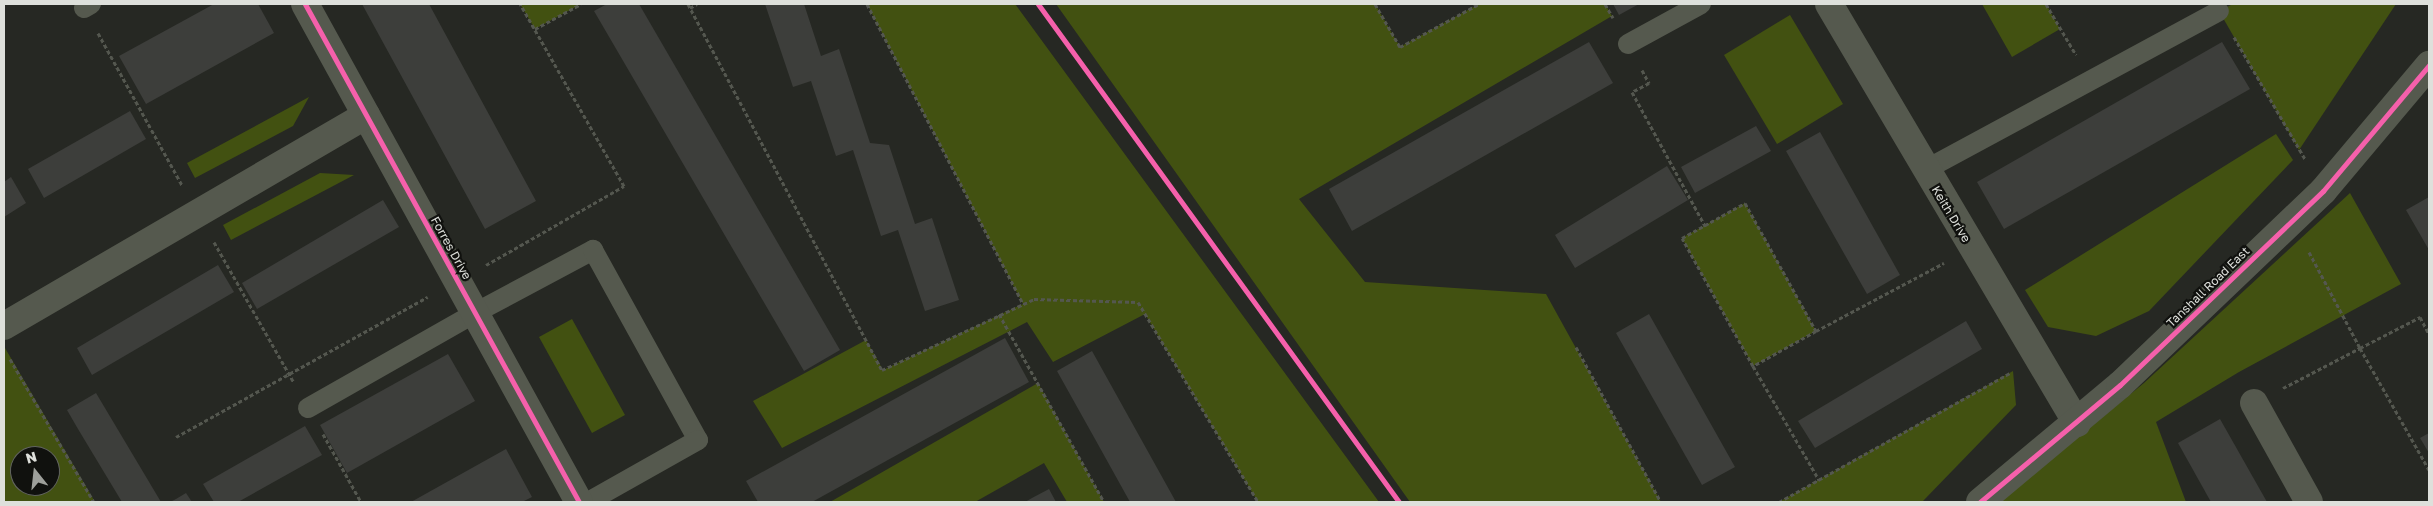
<!DOCTYPE html>
<html>
<head>
<meta charset="utf-8">
<style>
	body { margin:0 }
	#map { position:relative; width:2433px; height:506px; overflow:hidden; background:#262823; font-family:"Golos Text",sans-serif }
	div>[style] { position:absolute }
	[style*='--x'] { left:calc(var(--x)*1px); top:calc(var(--y)*1px); width:calc(var(--w)*1px); rotate:calc(var(--a)*1deg) }
	.green>* { inset:0; background:#425111 }
	.building>* { inset:0; background:#3d3e3b }
	.path>* { height:3px; margin-top:-1.5px; transform-origin:0; background:repeating-linear-gradient(90deg,#54574f 0 4px,transparent 0 6.5px) }
	.lane>* { height:20px; margin:-10px; padding:0 10px; transform-origin:10px; border-radius:10px; background:#55594e }
	.street>* { height:28px; margin:-14px; padding:0 14px; transform-origin:14px; border-radius:14px; background:#55594e }
	.cycleway>* { height:5px; margin:-2.5px; padding:0 2.5px; transform-origin:2.5px; border-radius:2.5px; background:#f560ab }
	span { translate:-50% -50%; white-space:nowrap; text-align:center; line-height:1.15; -webkit-text-stroke:4.5px #10110e; paint-order:stroke }
	.street-label { font-size:12px; color:#dee0db }
	.frame { position:absolute; inset:0; border:5px solid #dee0db; pointer-events:none }
	.north { position:absolute; left:10px; top:446px; width:50px; height:50px; box-sizing:border-box; background:#10110e; border:1px solid #626460; border-radius:50%; rotate:344deg; font-size:14px; font-weight:700; line-height:20px; text-align:center; color:#dee0db }
	.north::after { content:''; display:block; margin:auto; width:18px; height:22px; background:#9ea09b; clip-path:polygon(50% 0,100% 100%,50% 72%,0 100%) }
</style>
</head>
<body>
<div id="map">
	<div class="green">
		<i style="clip-path:polygon(520px 4px,581px 4px,535px 29px)"></i>
		<i style="clip-path:polygon(867px 4px,1015px 4px,1379px 502px,1258px 502px,1145px 314px,1053px 362px,1027px 322px,782px 448px,753px 401px,866px 340px,883px 370px,1023px 304px)"></i>
		<i style="clip-path:polygon(1056px 4px,1375px 4px,1400px 47px,1479px 4px,1605px 4px,1612px 16px,1299px 199px,1365px 282px,1546px 294px,1661px 502px,1410px 502px)"></i>
		<i style="clip-path:polygon(1982px 4px,2046px 4px,2060px 29px,2012px 57px)"></i>
		<i style="clip-path:polygon(2233px 4px,2396px 4px,2299px 150px,2219px 11px)"></i>
		<i style="clip-path:polygon(1790px 15px,1843px 104px,1777px 144px,1724px 55px)"></i>
		<i style="clip-path:polygon(309px 97px,293px 126px,195px 178px,187px 163px)"></i>
		<i style="clip-path:polygon(2276px 134px,2293px 160px,2149px 311px,2096px 336px,2048px 327px,2025px 290px)"></i>
		<i style="clip-path:polygon(320px 173px,354px 175px,231px 240px,223px 225px)"></i>
		<i style="clip-path:polygon(2350px 193px,2401px 284px,2239px 372px,2156px 422px,2186px 502px,1998px 502px,2144px 383px)"></i>
		<i style="clip-path:polygon(1745px 203px,1816px 331px,1753px 366px,1682px 238px)"></i>
		<i style="clip-path:polygon(572px 319px,625px 415px,592px 433px,539px 337px)"></i>
		<i style="clip-path:polygon(evenodd,4px 348px,5px 348px,95px 502px,4px 502px,4px 348px,20px 456px,50px 456px,50px 486px,20px 486px,20px 456px)"></i>
		<i style="clip-path:polygon(2013px 371px,2016px 405px,1922px 502px,1779px 502px)"></i>
		<i style="clip-path:polygon(1038px 383px,1104px 502px,1067px 502px,1044px 463px,975px 502px,830px 502px)"></i>
	</div>
	<div class="building">
		<i style="clip-path:polygon(214px 4px,258px 4px,274px 33px,146px 104px,119px 56px)"></i>
		<i style="clip-path:polygon(362px 4px,429px 4px,536px 201px,485px 229px)"></i>
		<i style="clip-path:polygon(607px 4px,639px 4px,840px 350px,804px 371px,594px 11px)"></i>
		<i style="clip-path:polygon(765px 4px,804px 4px,821px 56px,839px 49px,870px 143px,889px 145px,915px 224px,932px 218px,959px 300px,925px 311px,898px 230px,881px 236px,853px 150px,836px 156px,811px 81px,793px 87px)"></i>
		<i style="clip-path:polygon(1613px 4px,1639px 4px,1619px 15px)"></i>
		<i style="clip-path:polygon(1589px 42px,1613px 83px,1352px 231px,1329px 189px)"></i>
		<i style="clip-path:polygon(2222px 42px,2250px 89px,2004px 229px,1977px 182px)"></i>
		<i style="clip-path:polygon(130px 111px,146px 139px,44px 198px,28px 169px)"></i>
		<i style="clip-path:polygon(1756px 126px,1771px 151px,1695px 193px,1681px 167px)"></i>
		<i style="clip-path:polygon(1820px 132px,1900px 275px,1867px 294px,1786px 151px)"></i>
		<i style="clip-path:polygon(1667px 166px,1688px 200px,1575px 268px,1555px 235px)"></i>
		<i style="clip-path:polygon(11px 177px,26px 203px,4px 217px,4px 182px)"></i>
		<i style="clip-path:polygon(2429px 197px,2429px 250px,2406px 210px)"></i>
		<i style="clip-path:polygon(383px 200px,399px 227px,257px 309px,242px 283px)"></i>
		<i style="clip-path:polygon(218px 265px,234px 292px,92px 375px,77px 348px)"></i>
		<i style="clip-path:polygon(1649px 314px,1735px 467px,1702px 485px,1616px 333px)"></i>
		<i style="clip-path:polygon(1966px 321px,1982px 349px,1815px 448px,1798px 421px)"></i>
		<i style="clip-path:polygon(1005px 338px,1029px 382px,812px 502px,758px 502px,746px 481px)"></i>
		<i style="clip-path:polygon(1092px 351px,1176px 502px,1130px 502px,1095px 439px,1057px 371px)"></i>
		<i style="clip-path:polygon(448px 354px,475px 401px,347px 473px,320px 425px)"></i>
		<i style="clip-path:polygon(96px 393px,161px 502px,122px 502px,78px 429px,67px 410px)"></i>
		<i style="clip-path:polygon(2220px 419px,2267px 502px,2211px 502px,2178px 443px)"></i>
		<i style="clip-path:polygon(305px 426px,322px 455px,238px 502px,214px 502px,203px 484px)"></i>
		<i style="clip-path:polygon(2429px 433px,2429px 453px,2420px 438px)"></i>
		<i style="clip-path:polygon(506px 449px,532px 497px,522px 502px,411px 502px)"></i>
		<i style="clip-path:polygon(1049px 489px,1056px 502px,1025px 502px,1032px 498px)"></i>
		<i style="clip-path:polygon(186px 493px,192px 502px,170px 502px,176px 499px)"></i>
	</div>
	<div class="path">
		<i style="--x:688;--y:4;--w:414;--a:62.1"></i>
		<i style="--x:882;--y:370;--w:168;--a:-25"></i>
		<i style="--x:1034;--y:299;--w:104;--a:1.7"></i>
		<i style="--x:1138;--y:302;--w:233;--a:59"></i>
		<i style="--x:867;--y:4;--w:338;--a:62.5"></i>
		<i style="--x:1375;--y:4;--w:50;--a:59.8"></i>
		<i style="--x:1400;--y:47;--w:90;--a:-28.6"></i>
		<i style="--x:1605;--y:4;--w:16;--a:60"></i>
		<i style="--x:2046;--y:4;--w:59;--a:59.5"></i>
		<i style="--x:690;--y:8;--w:8;--a:-30"></i>
		<i style="--x:535;--y:29;--w:52;--a:-28.5"></i>
		<i style="--x:98;--y:33;--w:174;--a:61.1"></i>
		<i style="--x:2234;--y:37;--w:141;--a:59.8"></i>
		<i style="--x:1642;--y:70;--w:15;--a:62"></i>
		<i style="--x:1649;--y:83;--w:19;--a:152"></i>
		<i style="--x:1632;--y:92;--w:153;--a:61.4"></i>
		<i style="--x:1745;--y:203;--w:146;--a:61"></i>
		<i style="--x:1816;--y:331;--w:72;--a:150.9"></i>
		<i style="--x:1753;--y:366;--w:146;--a:-119"></i>
		<i style="--x:1682;--y:238;--w:72;--a:-29.1"></i>
		<i style="--x:214;--y:242;--w:162;--a:60.4"></i>
		<i style="--x:2309;--y:252;--w:109;--a:62"></i>
		<i style="--x:2360;--y:348;--w:68;--a:-27.3"></i>
		<i style="--x:2420;--y:317;--w:19;--a:62"></i>
		<i style="--x:486;--y:265;--w:159;--a:-29.8"></i>
		<i style="--x:624;--y:186;--w:210;--a:-119.7"></i>
		<i style="--x:999;--y:314;--w:215;--a:60.8"></i>
		<i style="--x:1816;--y:331;--w:145;--a:-28"></i>
		<i style="--x:1576;--y:347;--w:177;--a:61.3"></i>
		<i style="--x:10;--y:359;--w:166;--a:59.6"></i>
		<i style="--x:1753;--y:366;--w:132;--a:59.9"></i>
		<i style="--x:2283;--y:388;--w:87;--a:-27.5"></i>
		<i style="--x:2360;--y:348;--w:140;--a:60.5"></i>
		<i style="--x:323;--y:434;--w:78;--a:60.8"></i>
		<i style="--x:176;--y:437;--w:288;--a:-29.1"></i>
		<i style="--x:1779;--y:502;--w:265;--a:-29.2"></i>
	</div>
	<div class="lane">
		<i style="--x:84;--y:8;--w:8;--a:-30"></i>
		<i style="--x:1628;--y:44;--w:83;--a:-28.7"></i>
		<i style="--x:1925;--y:170;--w:334;--a:-28.4"></i>
		<i style="--x:308;--y:408;--w:192;--a:-29.6"></i>
		<i style="--x:475;--y:313;--w:134;--a:-28.1"></i>
		<i style="--x:593;--y:250;--w:217;--a:61.1"></i>
		<i style="--x:698;--y:440;--w:126;--a:150.6"></i>
	</div>
	<div class="street">
		<i style="--x:305;--y:4;--w:568;--a:61.18"></i>
		<i style="--x:1829;--y:4;--w:487;--a:59.4"></i>
		<i style="--x:4;--y:326;--w:419;--a:-30.2"></i>
		<i style="--x:2254;--y:403;--w:113;--a:60.9"></i>
		<i style="--x:1980;--y:502;--w:182;--a:-39.9"></i>
		<i style="--x:2120;--y:385;--w:281;--a:-43.7"></i>
		<i style="--x:2323;--y:191;--w:165;--a:-49.9"></i>
	</div>
	<div class="cycleway">
		<i style="--x:305;--y:4;--w:568;--a:61.18"></i>
		<i style="--x:1038;--y:4;--w:615;--a:54.06"></i>
		<i style="--x:1980;--y:502;--w:182;--a:-39.9"></i>
		<i style="--x:2120;--y:385;--w:281;--a:-43.7"></i>
		<i style="--x:2323;--y:191;--w:165;--a:-49.9"></i>
	</div>
	<div class="street-label">
		<span style="left:1951px;top:214px;rotate:59deg">Keith Drive</span>
		<span style="left:451px;top:248px;rotate:61deg">Forres Drive</span>
		<span style="left:2208px;top:287px;rotate:-44deg">Tanshall Road East</span>
	</div>
	<div class="frame"></div>
	<div class="north">N</div>
</div>
</body>
</html>
